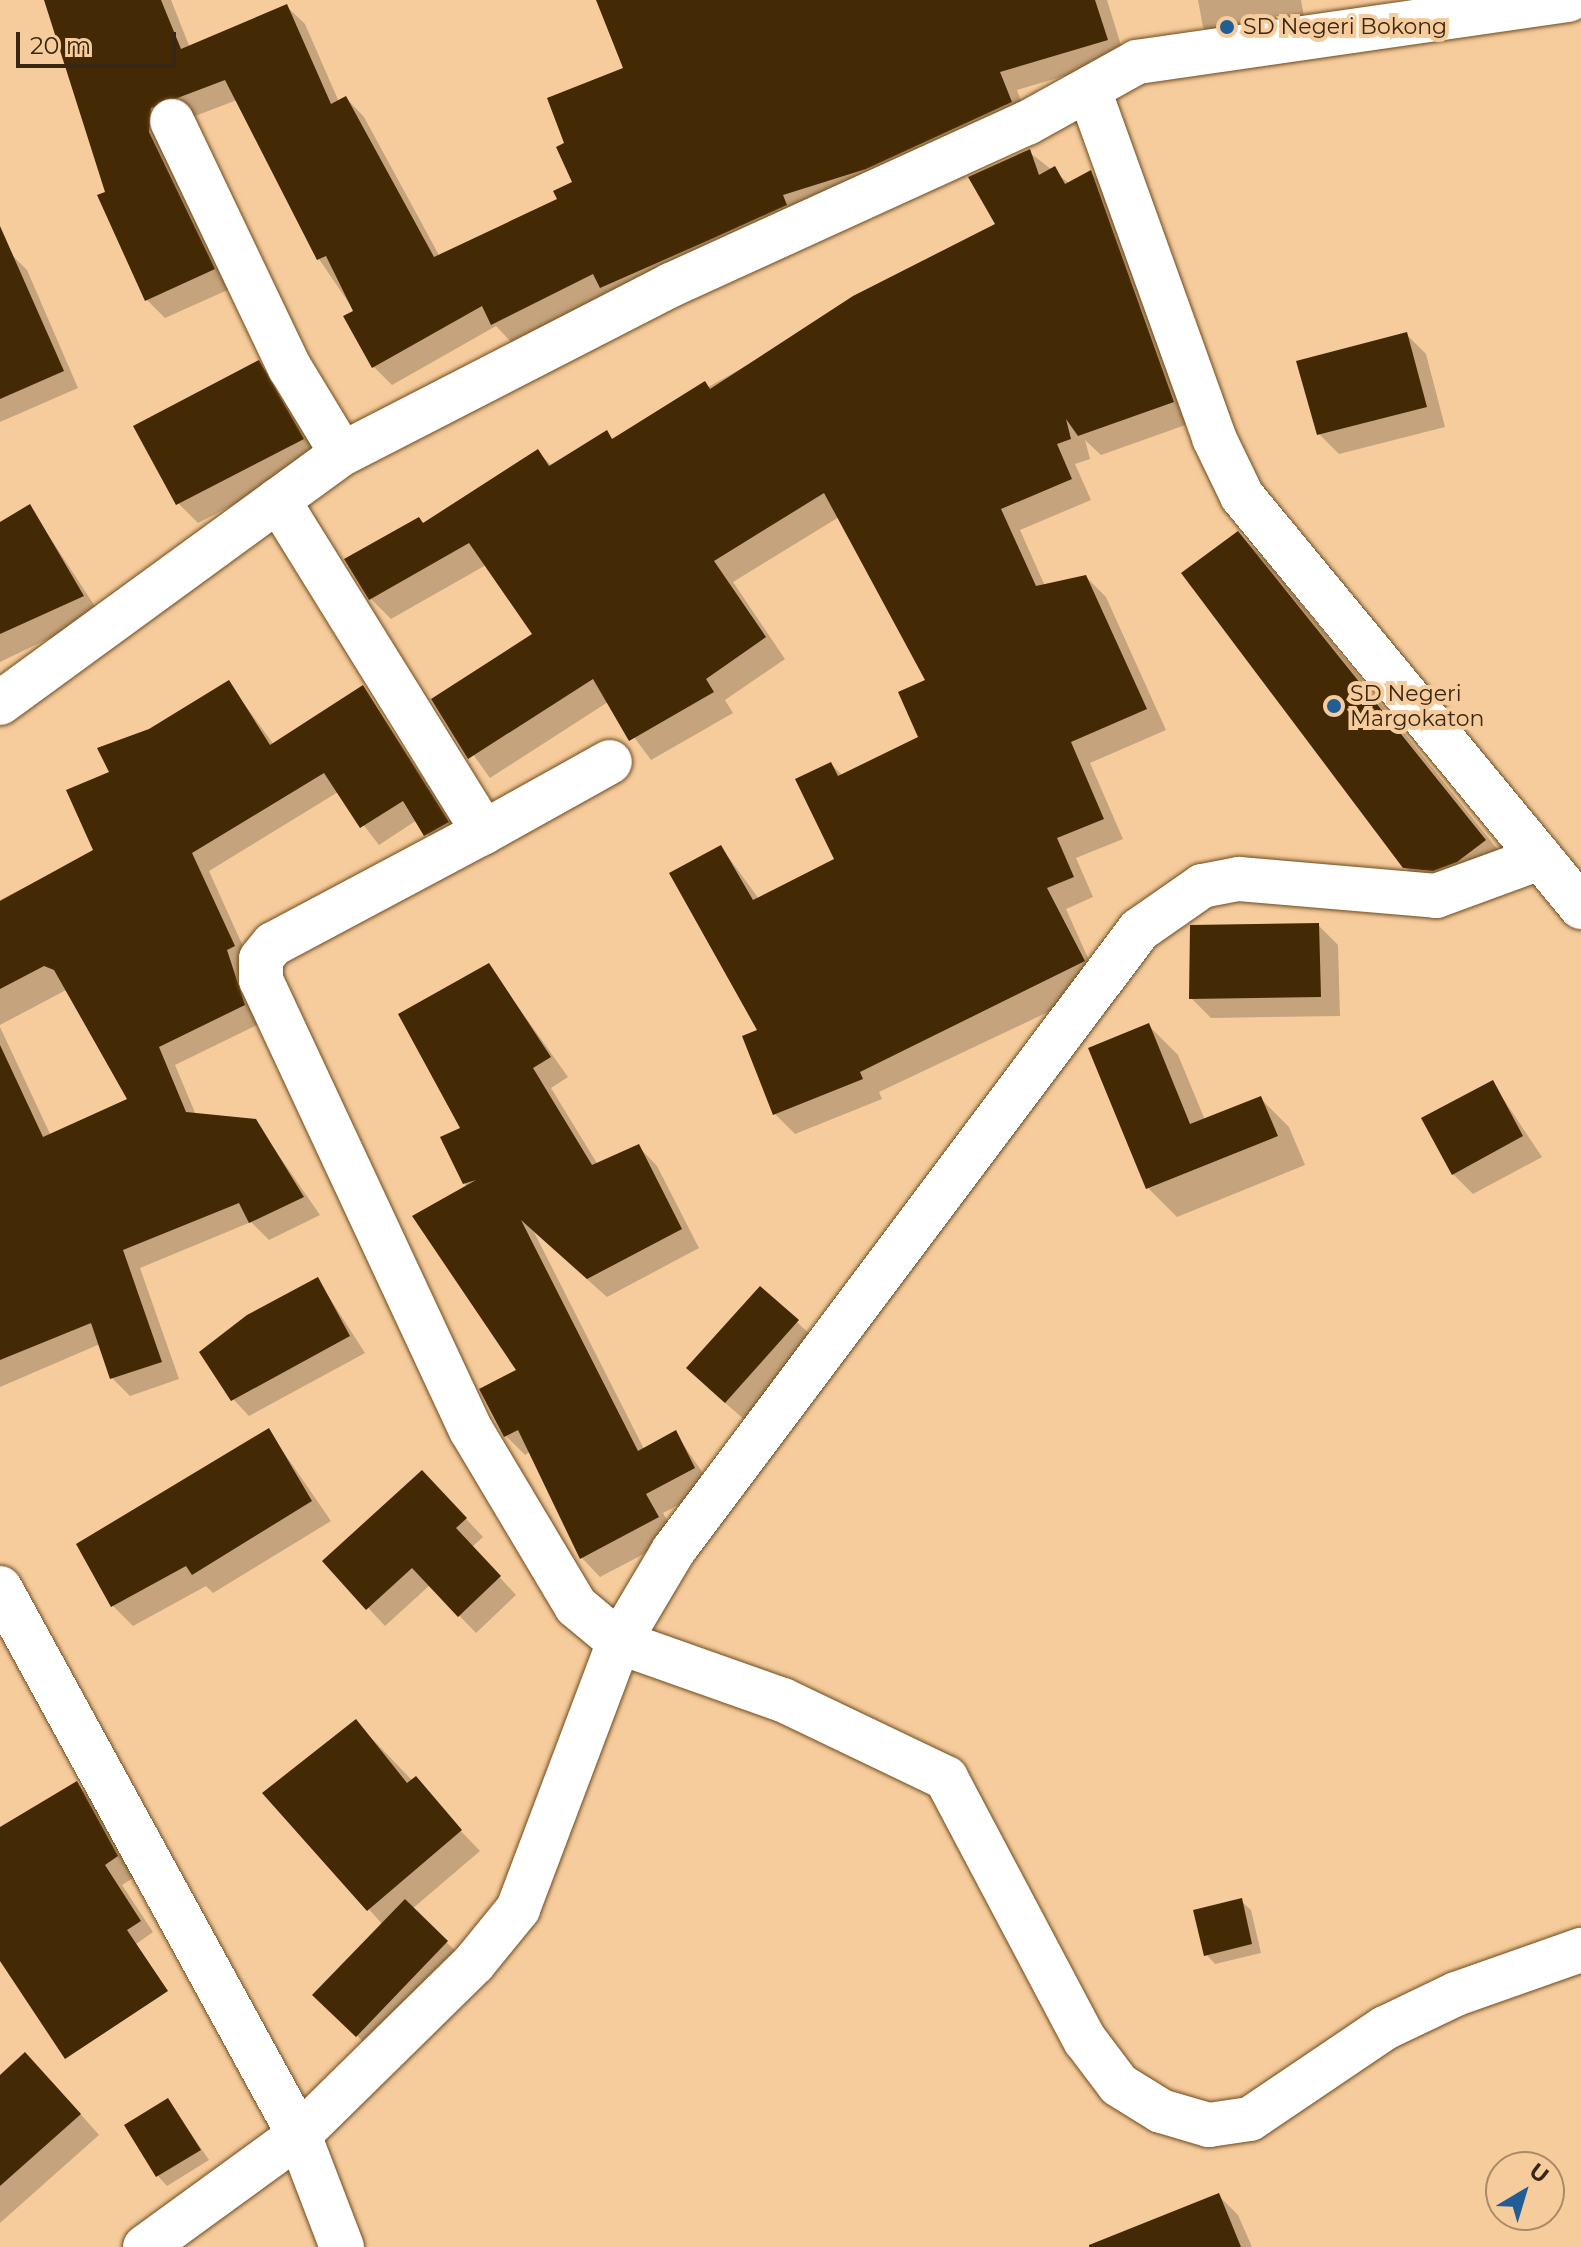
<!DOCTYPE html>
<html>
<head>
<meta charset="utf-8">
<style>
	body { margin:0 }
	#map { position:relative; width:1581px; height:2247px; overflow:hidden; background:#f6cc9d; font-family:Montserrat,sans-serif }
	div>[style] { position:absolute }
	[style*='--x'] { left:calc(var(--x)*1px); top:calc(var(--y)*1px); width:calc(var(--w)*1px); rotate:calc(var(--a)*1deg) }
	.shadow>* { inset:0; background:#0003 }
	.building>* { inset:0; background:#442905 }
	.roads { filter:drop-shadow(0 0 2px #6f4b1d) drop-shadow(0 0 2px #6f4b1d) }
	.minor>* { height:44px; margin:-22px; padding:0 22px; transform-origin:22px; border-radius:22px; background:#fff }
	.dots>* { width:22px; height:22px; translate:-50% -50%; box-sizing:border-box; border:4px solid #f6cc9d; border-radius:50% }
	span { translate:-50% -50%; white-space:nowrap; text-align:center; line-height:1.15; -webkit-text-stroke:8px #f6cc9d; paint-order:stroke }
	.poi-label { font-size:22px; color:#372714 }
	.left { translate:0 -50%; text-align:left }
	.north { position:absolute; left:1485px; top:2151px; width:80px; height:80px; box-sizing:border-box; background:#f6cc9d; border:2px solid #aa8a66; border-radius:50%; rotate:38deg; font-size:22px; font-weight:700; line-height:32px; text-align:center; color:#372714 }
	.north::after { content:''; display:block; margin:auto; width:28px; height:36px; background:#215e95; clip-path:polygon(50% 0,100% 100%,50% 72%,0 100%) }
	.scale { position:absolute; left:16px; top:32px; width:160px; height:36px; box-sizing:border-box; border:4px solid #372714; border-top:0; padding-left:10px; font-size:24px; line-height:28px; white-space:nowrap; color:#372714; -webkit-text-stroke:6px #f6cc9d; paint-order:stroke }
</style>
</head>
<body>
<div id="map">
	<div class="shadow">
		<i style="clip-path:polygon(47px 0,171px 0,190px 48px,286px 6px,305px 24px,339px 102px,346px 98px,364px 117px,440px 257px,559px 200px,575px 183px,567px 144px,626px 70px,598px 0,1107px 0,1125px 58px,1017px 90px,1029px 121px,608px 294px,511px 342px,496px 326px,392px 385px,374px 367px,355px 312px,319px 259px,237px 100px,169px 126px,232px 288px,165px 318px,147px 300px)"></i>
		<i style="clip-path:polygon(1198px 0,1301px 0,1308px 40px,1227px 51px,1203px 27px)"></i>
		<i style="clip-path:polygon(1029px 152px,1070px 184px,1091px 173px,1111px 193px,1194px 422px,1101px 455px,1085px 440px,1090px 459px,1075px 464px,1091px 500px,1020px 530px,1045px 586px,1086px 577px,1106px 597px,1166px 730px,1090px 763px,1123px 839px,1076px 858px,1093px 897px,1066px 909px,1101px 987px,879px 1092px,882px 1099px,795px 1134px,774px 1113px,721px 847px,759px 899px,837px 859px,831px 764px,843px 776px,921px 738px,928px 681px,839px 517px,733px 582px,785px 659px,725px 700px,733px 713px,651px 760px,608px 702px,490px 778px,434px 700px,535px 635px,486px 565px,391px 619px,371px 599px,424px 525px,538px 452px,552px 466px,606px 433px,614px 440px,998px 224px)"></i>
		<i style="clip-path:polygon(11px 254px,27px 270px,78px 388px,0 422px,0 258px)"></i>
		<i style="clip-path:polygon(1406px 334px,1426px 354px,1445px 427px,1339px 454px,1319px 434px)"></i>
		<i style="clip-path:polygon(258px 363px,278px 383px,322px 459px,198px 523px,178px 503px)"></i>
		<i style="clip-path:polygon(30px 507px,100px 614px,0 662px,0 525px)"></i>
		<i style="clip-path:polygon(1238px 533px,1267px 562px,1514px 870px,1435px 897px,1405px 867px)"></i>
		<i style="clip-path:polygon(229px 683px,274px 745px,363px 687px,465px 841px,443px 852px,417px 820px,379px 845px,338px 792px,209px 871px,251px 964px,261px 1023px,175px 1065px,196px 1115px,255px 1121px,320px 1215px,269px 1240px,251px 1222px,140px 1268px,179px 1379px,130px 1396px,112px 1378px,100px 1344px,0 1387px,0 1027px,51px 1136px,129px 1100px,68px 989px,0 1025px,0 900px,95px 851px,112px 773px,150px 731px)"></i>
		<i style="clip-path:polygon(1318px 925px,1338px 945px,1340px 1016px,1211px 1018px,1191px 998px)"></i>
		<i style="clip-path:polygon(489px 966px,568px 1077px,551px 1088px,598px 1165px,639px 1147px,657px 1166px,699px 1248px,607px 1297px,534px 1232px,644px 1449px,675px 1433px,713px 1487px,663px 1513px,676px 1537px,600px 1577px,582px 1558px,531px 1451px,525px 1455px,506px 1436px,482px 1389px,518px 1370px,465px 1183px,463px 1129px)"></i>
		<i style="clip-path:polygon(1148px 1025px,1178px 1055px,1205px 1120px,1260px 1098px,1289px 1127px,1305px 1165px,1177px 1217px,1148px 1188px)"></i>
		<i style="clip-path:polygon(1492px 1082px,1542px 1157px,1473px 1194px,1453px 1174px)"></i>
		<i style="clip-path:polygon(318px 1280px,365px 1353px,249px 1416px,233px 1399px)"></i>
		<i style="clip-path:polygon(761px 1288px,818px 1342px,746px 1421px,708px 1388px)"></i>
		<i style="clip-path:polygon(269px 1431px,331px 1521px,213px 1593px,206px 1586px,133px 1626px,113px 1606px)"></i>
		<i style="clip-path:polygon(439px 1490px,483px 1537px,472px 1547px,516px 1595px,476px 1633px,430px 1585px,385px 1626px,325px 1561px)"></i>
		<i style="clip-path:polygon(356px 1722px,480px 1851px,412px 1909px,467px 1962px,377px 2055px,315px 1995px,383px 1925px,265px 1793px)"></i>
		<i style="clip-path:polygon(77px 1784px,96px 1803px,136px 1876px,122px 1885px,153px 1932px,42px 2011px,0 1957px,0 1831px)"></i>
		<i style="clip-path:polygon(1241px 1901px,1251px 1910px,1261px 1953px,1215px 1964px,1206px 1954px)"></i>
		<i style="clip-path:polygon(52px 2082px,99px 2135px,0 2223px,0 2093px)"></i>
		<i style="clip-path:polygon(168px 2100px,209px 2160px,167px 2186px,158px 2176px)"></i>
		<i style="clip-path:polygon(1218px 2195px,1238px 2215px,1252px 2247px,1091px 2247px)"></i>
	</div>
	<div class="building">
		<i style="clip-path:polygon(44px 0,161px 0,181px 49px,287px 4px,331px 104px,346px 96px,434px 257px,557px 199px,553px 191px,572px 182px,556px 147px,564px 143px,547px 98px,623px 68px,596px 0,1095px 0,1108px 40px,1000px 72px,1012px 102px,866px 169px,783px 195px,787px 205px,707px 241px,600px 288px,593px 274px,491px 325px,482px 306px,372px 368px,343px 316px,353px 311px,326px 256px,317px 260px,225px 80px,151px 108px,149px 132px,215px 269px,145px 301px,97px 195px,105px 192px)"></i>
		<i style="clip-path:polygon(1030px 149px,1039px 175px,1055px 166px,1065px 184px,1091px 170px,1174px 402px,1078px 436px,1066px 419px,1071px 439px,1057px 444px,1072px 479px,1001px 509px,1036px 586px,1086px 575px,1147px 709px,1071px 742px,1104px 819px,1057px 838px,1074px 877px,1047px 888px,1085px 961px,860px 1072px,863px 1079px,773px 1115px,742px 1036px,757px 1030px,669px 873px,721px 845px,753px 900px,834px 859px,795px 779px,831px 762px,838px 776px,918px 737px,898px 692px,925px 680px,824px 493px,714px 561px,766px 637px,706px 679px,714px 692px,629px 741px,593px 679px,468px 759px,431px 699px,532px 634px,469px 543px,369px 600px,344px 559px,419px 517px,423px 523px,538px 449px,549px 466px,607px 430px,612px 439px,705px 381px,710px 389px,853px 296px,995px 224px,968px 177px)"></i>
		<i style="clip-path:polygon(0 226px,64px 371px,0 399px)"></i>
		<i style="clip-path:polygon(1407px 332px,1427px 407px,1317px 435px,1296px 361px)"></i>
		<i style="clip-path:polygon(259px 360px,304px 439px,176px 505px,133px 426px)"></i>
		<i style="clip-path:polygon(30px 504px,84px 596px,0 634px,0 522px)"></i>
		<i style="clip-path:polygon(1238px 531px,1486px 840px,1457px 862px,1433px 871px,1403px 868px,1181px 573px)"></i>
		<i style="clip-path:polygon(229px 680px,270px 745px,363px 685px,449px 822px,424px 836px,403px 801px,360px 828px,324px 773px,192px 853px,235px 946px,227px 950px,245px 1005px,159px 1047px,186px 1112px,256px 1119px,304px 1197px,249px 1223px,239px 1203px,123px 1250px,162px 1362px,110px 1379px,91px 1323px,0 1360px,0 1045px,43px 1137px,127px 1099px,54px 970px,44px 966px,0 989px,0 901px,93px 850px,66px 790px,109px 772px,97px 748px,149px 729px)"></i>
		<i style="clip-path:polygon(1319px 923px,1321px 997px,1189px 999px,1190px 925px)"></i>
		<i style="clip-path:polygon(489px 963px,551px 1057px,533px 1068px,592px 1165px,639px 1144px,682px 1229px,587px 1279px,521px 1220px,638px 1451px,676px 1430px,695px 1468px,646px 1494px,659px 1517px,580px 1559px,518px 1430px,504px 1437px,479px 1389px,516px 1370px,412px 1216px,476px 1180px,463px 1184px,440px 1137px,460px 1128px,398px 1014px)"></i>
		<i style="clip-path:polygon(1149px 1023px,1190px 1124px,1261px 1096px,1278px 1136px,1146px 1189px,1088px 1048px)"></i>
		<i style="clip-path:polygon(1493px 1080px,1523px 1136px,1452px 1175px,1421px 1118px)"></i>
		<i style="clip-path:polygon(318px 1277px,350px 1336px,231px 1401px,199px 1352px,247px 1315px)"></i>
		<i style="clip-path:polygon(760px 1286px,799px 1320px,725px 1403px,686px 1368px)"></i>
		<i style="clip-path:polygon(269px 1428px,312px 1501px,192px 1575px,186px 1566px,111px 1607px,76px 1544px)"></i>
		<i style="clip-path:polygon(422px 1470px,467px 1518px,456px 1528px,501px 1576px,458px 1617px,412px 1568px,366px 1610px,322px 1561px)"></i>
		<i style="clip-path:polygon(356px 1719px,407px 1783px,416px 1776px,462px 1830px,367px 1911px,262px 1793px)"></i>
		<i style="clip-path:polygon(77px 1781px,118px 1856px,105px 1865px,141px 1921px,127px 1930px,168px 1991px,65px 2059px,0 1961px,0 1827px)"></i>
		<i style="clip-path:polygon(1242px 1898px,1252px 1944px,1204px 1956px,1193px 1910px)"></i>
		<i style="clip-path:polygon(405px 1899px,448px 1941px,356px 2037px,312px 1995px)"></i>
		<i style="clip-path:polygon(25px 2052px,81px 2114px,0 2186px,0 2075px)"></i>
		<i style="clip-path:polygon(168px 2098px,201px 2150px,156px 2177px,124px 2125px)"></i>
		<i style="clip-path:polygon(1219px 2193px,1241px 2247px,1089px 2247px,1089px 2245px)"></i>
	</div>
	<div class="roads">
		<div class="minor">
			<i style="--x:1089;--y:90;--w:370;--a:70.2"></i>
			<i style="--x:1214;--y:438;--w:64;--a:64.2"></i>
			<i style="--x:1242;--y:496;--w:533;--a:50.48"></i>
			<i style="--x:172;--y:121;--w:274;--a:64.5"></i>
			<i style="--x:290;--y:368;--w:100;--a:58.8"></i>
			<i style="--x:278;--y:500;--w:391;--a:58.2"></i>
			<i style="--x:484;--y:832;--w:239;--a:152"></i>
			<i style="--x:273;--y:944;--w:19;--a:129"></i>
			<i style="--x:261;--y:959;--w:21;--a:90"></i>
			<i style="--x:261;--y:980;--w:497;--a:65"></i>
			<i style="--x:471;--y:1430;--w:205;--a:59.2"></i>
			<i style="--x:576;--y:1606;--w:56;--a:39.9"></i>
			<i style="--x:619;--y:1642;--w:174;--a:19.5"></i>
			<i style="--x:783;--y:1700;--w:181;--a:25.6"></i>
			<i style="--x:946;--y:1778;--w:297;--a:62.1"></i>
			<i style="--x:1085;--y:2040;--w:56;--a:52.9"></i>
			<i style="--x:1119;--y:2085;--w:49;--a:31.8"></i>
			<i style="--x:1161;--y:2111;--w:50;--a:16.3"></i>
			<i style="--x:1209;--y:2125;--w:41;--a:-8.3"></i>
			<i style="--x:1250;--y:2119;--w:163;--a:-34"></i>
			<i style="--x:1385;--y:2028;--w:79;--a:-25.6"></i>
			<i style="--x:1456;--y:1994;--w:133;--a:-19.4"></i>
			<i style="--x:0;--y:703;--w:423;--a:-36.1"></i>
			<i style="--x:342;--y:454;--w:370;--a:-27.2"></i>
			<i style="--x:671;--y:285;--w:391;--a:-24.5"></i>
			<i style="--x:1027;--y:123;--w:126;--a:-29"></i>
			<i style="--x:1137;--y:62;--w:436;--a:-8.2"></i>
			<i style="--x:484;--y:832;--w:144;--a:-29.1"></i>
			<i style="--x:0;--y:1588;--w:623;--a:61.34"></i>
			<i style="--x:299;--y:2135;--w:120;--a:69"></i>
			<i style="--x:145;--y:2247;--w:190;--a:-36"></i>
			<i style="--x:299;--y:2135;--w:245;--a:-44.5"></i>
			<i style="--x:474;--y:1963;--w:70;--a:-50.8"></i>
			<i style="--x:518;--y:1909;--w:285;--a:-69.3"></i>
			<i style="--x:619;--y:1642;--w:106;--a:-59.3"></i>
			<i style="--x:673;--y:1551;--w:776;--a:-53.12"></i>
			<i style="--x:1139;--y:930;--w:77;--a:-34.9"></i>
			<i style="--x:1202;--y:886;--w:38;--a:-11"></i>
			<i style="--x:1239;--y:879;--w:198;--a:4.9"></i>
			<i style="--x:1436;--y:896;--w:111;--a:-20.1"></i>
		</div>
	</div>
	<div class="dots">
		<i style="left:1227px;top:27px;background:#215e95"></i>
		<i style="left:1334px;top:706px;background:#215e95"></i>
	</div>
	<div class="poi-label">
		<span class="left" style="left:1243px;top:27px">SD Negeri Bokong</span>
		<span class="left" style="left:1350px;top:706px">SD Negeri<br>Margokaton</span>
	</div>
	<div class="north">U</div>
	<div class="scale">20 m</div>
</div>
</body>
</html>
